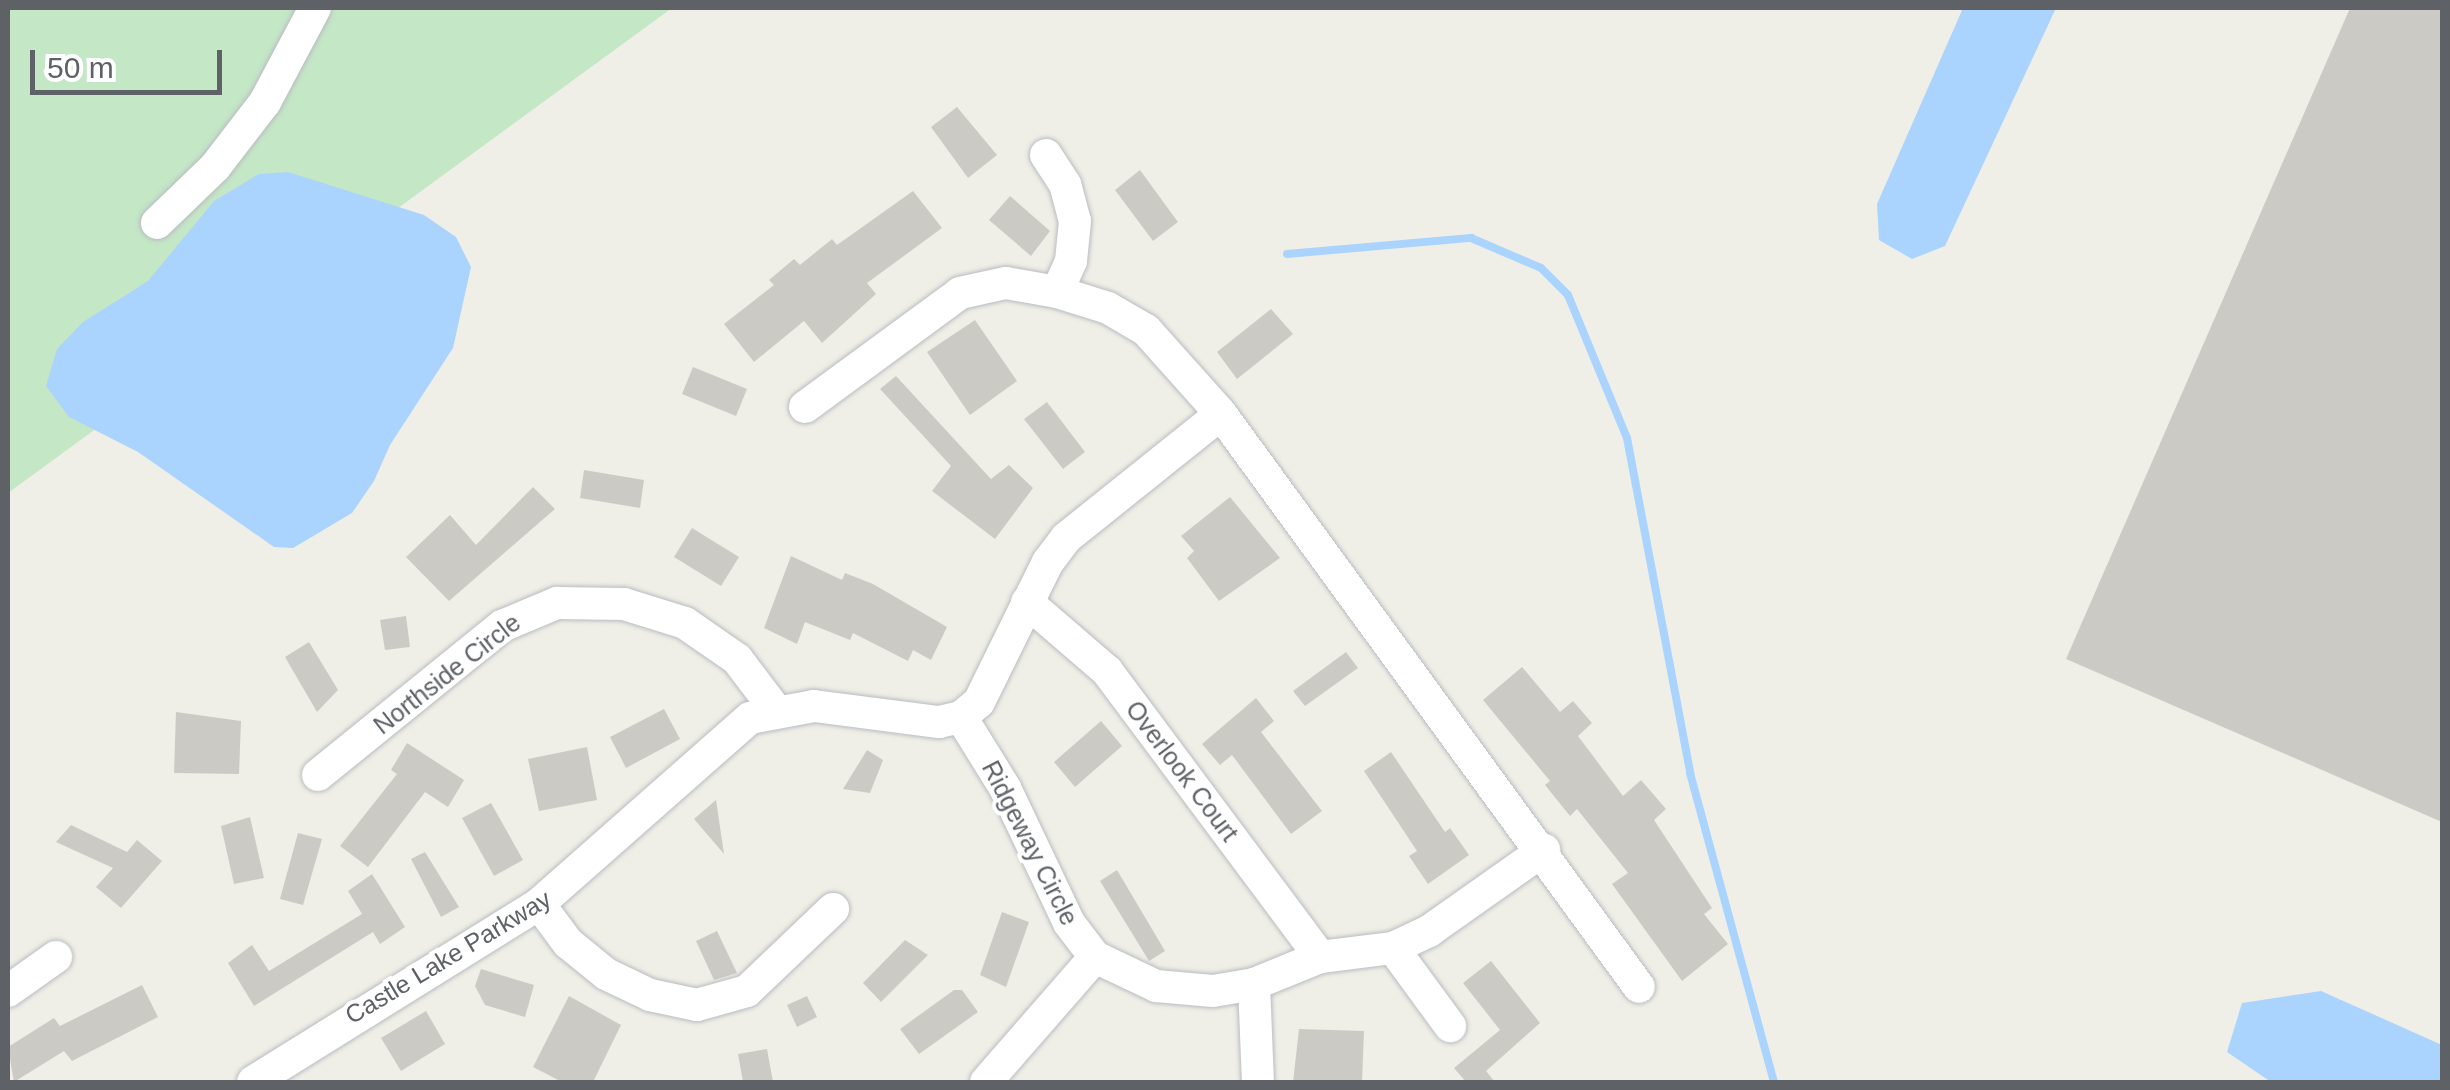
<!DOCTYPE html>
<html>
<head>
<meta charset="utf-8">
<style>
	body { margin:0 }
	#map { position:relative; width:2450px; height:1090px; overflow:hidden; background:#f0efe7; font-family:Helvetica,sans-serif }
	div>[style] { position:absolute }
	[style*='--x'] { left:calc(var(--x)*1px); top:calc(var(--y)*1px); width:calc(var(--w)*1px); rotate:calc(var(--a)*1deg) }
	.green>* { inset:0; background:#c4e7c6 }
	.water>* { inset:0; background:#aad4fd }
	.stream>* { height:8px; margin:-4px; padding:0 4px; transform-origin:4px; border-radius:4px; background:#aad4fd }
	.building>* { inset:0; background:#cccac4 }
	.roads { filter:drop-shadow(0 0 2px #b9bcc0) drop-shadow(0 0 2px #b9bcc0) }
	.minor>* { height:32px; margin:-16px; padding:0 16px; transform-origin:16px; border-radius:16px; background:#fff }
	span { translate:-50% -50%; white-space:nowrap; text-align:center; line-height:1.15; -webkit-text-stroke:8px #fff; paint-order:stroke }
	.street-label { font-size:25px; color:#5e6267 }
	.frame { position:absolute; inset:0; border:10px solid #5e6267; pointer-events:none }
	.scale { position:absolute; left:30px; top:50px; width:192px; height:45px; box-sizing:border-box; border:5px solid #5e6267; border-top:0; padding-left:12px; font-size:30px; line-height:35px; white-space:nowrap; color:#5e6267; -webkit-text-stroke:8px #fff; paint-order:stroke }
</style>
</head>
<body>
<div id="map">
	<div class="green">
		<i style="clip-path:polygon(8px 8px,672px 8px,8px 493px)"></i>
	</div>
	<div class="water">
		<i style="clip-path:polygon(1963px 8px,2056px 8px,1945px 246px,1912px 259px,1879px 240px,1877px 204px)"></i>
		<i style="clip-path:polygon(288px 172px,424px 215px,456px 237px,471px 267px,453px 348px,390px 445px,374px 481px,352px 513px,293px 548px,274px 547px,138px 452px,69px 417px,46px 386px,57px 349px,83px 322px,148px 281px,214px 201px,259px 174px)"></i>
		<i style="clip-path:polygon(2321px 991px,2442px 1045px,2442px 1082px,2271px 1082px,2227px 1052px,2242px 1003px)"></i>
	</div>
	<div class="stream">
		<i style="--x:1287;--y:254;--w:185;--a:-5"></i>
		<i style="--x:1471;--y:238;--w:76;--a:23.2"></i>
		<i style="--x:1541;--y:268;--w:38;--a:45"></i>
		<i style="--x:1568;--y:295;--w:155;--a:67.6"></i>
		<i style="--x:1627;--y:438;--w:341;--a:79.3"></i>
		<i style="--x:1690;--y:773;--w:320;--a:74.8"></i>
	</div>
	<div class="building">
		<i style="clip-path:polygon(2350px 8px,2442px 8px,2442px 822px,2066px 659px)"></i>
		<i style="clip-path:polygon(957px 107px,997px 155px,968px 178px,931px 127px)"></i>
		<i style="clip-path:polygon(1140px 170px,1178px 222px,1153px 241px,1115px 190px)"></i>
		<i style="clip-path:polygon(913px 191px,942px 228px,867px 283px,876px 294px,822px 343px,804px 321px,754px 362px,724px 324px,774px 285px,769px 280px,794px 259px,800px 265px,832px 239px,837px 245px)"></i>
		<i style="clip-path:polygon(1010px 196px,1050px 231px,1031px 256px,989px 220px)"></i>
		<i style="clip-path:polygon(1271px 309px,1293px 334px,1237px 379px,1217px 352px)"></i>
		<i style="clip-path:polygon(975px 320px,1017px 381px,970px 415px,927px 352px)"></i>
		<i style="clip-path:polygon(693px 367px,747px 389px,736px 416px,682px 394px)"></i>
		<i style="clip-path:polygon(896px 376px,991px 479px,1009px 465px,1033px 488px,995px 539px,932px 491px,951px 466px,880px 389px)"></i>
		<i style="clip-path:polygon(1047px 402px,1085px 452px,1063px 469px,1024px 419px)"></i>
		<i style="clip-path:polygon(584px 470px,644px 480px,640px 508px,580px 498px)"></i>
		<i style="clip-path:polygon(533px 487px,555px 509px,449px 601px,406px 557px,450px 515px,476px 545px)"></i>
		<i style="clip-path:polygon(1230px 497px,1280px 558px,1219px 601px,1187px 558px,1194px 551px,1181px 536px)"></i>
		<i style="clip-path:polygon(692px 528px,739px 557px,721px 586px,674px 557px)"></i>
		<i style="clip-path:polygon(791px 556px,842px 580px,845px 573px,873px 584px,947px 627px,931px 660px,913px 650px,908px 661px,853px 633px,850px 640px,805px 622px,797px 644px,764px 628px)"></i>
		<i style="clip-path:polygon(406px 616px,410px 647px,385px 650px,380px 620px)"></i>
		<i style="clip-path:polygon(309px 642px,338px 690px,317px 712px,285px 657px)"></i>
		<i style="clip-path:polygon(1346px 652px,1358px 668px,1305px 706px,1293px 691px)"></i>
		<i style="clip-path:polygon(1522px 667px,1560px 712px,1573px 701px,1592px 723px,1578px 736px,1623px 796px,1641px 780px,1666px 809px,1654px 820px,1712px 908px,1704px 914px,1728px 944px,1682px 981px,1612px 884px,1628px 873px,1577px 809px,1570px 816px,1545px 785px,1550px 781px,1483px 700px)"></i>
		<i style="clip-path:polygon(1256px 698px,1274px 721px,1261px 732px,1322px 811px,1291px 834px,1232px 755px,1220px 765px,1202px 744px)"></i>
		<i style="clip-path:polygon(664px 709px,680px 739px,626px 768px,610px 737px)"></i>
		<i style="clip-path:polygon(176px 712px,241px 721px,239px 774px,174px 773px)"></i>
		<i style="clip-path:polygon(1101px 721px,1122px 746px,1075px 787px,1054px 762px)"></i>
		<i style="clip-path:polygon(407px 743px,464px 780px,448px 807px,425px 792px,368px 867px,340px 846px,397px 774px,391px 770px)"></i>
		<i style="clip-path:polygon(587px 747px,597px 800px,539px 811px,528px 759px)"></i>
		<i style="clip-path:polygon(867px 750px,883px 760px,870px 793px,843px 789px)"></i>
		<i style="clip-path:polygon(1391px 752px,1445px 832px,1450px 828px,1469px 855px,1428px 884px,1409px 856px,1417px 851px,1364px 771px)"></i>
		<i style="clip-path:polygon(716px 800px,724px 854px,694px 819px)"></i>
		<i style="clip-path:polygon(491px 803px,523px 860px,494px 876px,462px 818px)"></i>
		<i style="clip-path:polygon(250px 817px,264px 878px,234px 884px,221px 826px)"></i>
		<i style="clip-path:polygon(71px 825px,127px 852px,137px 840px,162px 861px,121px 908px,96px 887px,113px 868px,56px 842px)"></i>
		<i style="clip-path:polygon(298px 833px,322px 839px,303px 905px,280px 899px)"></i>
		<i style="clip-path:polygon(425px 852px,459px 907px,441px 917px,411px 859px)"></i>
		<i style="clip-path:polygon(1117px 870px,1165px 951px,1149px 961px,1100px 881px)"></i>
		<i style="clip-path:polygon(372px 874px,405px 927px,380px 944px,373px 932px,254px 1006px,228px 963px,252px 945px,269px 971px,362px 914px,348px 891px)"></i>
		<i style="clip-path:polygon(1002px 912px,1029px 922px,1006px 987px,980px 975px)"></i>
		<i style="clip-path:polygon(717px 931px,737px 973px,714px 980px,696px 941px)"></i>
		<i style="clip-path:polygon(905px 940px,928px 955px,881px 1002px,863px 983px)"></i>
		<i style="clip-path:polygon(1491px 961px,1540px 1023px,1486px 1071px,1495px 1082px,1466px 1082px,1454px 1068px,1500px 1030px,1463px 983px)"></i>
		<i style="clip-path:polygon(481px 969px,534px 985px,525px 1017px,485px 1005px,475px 986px)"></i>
		<i style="clip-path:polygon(142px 985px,158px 1017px,72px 1061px,64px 1051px,14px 1082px,8px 1047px,54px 1018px,60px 1026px)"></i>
		<i style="clip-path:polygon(954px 990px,962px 990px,978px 1012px,919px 1054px,900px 1029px)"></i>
		<i style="clip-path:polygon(569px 996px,621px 1025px,593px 1082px,562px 1082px,533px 1067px)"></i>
		<i style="clip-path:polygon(807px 996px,817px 1017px,797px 1027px,787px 1005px)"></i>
		<i style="clip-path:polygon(426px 1011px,445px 1044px,401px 1071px,381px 1038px)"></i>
		<i style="clip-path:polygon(1299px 1029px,1364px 1031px,1362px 1082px,1293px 1082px)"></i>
		<i style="clip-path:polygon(767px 1049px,773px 1082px,743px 1082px,738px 1054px)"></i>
	</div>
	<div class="roads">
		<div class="minor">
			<i style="--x:1046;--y:155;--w:35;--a:57"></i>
			<i style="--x:1065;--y:184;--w:38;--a:75"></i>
			<i style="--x:1075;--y:221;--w:40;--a:95.7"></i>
			<i style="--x:1071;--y:261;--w:34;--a:114"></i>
			<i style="--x:157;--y:223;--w:81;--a:-44"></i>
			<i style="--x:215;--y:167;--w:82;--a:-52.4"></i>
			<i style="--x:265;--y:102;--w:106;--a:-62"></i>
			<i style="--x:805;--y:407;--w:192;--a:-36.3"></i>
			<i style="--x:960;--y:293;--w:47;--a:-12.3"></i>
			<i style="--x:1006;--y:283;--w:52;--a:10"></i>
			<i style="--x:1057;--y:292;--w:53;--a:17.4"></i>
			<i style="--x:1108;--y:308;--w:44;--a:30.1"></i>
			<i style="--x:1146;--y:330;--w:113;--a:48.2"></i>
			<i style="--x:1221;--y:414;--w:709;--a:53.89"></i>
			<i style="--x:1027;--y:602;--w:106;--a:40.8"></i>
			<i style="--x:1107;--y:671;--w:357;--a:53.3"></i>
			<i style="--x:961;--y:717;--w:84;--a:58.2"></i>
			<i style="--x:1005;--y:788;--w:149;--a:64.6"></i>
			<i style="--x:1069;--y:923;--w:43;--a:52.6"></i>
			<i style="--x:1095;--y:957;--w:68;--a:25.4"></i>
			<i style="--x:1156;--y:986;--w:57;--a:5"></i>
			<i style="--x:1213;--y:991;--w:42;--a:-9.7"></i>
			<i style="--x:1254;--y:984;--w:71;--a:-22.2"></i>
			<i style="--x:1320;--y:957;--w:74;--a:-7"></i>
			<i style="--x:1393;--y:948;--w:40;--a:-25"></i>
			<i style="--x:1429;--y:931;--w:141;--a:-35.2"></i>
			<i style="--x:318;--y:775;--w:237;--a:-39"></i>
			<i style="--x:502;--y:626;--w:60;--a:-22.7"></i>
			<i style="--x:557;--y:603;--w:67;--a:0.9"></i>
			<i style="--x:624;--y:604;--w:64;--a:17.3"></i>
			<i style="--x:685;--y:623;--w:63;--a:34.7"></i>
			<i style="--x:737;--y:659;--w:63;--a:52.8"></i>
			<i style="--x:539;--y:904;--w:49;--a:53.4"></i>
			<i style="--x:568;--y:943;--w:49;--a:39.2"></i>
			<i style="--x:606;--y:974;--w:49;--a:25.5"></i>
			<i style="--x:650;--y:995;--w:48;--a:12"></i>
			<i style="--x:697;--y:1005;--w:52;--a:-15.6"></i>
			<i style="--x:747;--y:991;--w:119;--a:-43.6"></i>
			<i style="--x:1393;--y:948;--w:97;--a:53.8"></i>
			<i style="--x:1254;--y:984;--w:98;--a:87.7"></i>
			<i style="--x:8;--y:991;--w:59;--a:-35.3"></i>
			<i style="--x:253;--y:1082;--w:337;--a:-31.9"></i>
			<i style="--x:539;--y:904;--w:281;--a:-41.4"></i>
			<i style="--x:750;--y:718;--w:65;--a:-10.6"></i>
			<i style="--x:814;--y:706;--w:126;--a:7.3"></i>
			<i style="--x:939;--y:722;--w:23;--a:-13"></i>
			<i style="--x:961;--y:717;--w:23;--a:-40"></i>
			<i style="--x:979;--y:702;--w:156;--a:-63.8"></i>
			<i style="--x:1048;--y:562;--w:30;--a:-53"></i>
			<i style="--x:1066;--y:538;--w:198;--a:-38.7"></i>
			<i style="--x:986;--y:1082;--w:166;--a:-48.9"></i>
		</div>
	</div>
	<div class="street-label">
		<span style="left:447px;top:674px;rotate:-38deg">Northside Circle</span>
		<span style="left:1182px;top:771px;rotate:53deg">Overlook Court</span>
		<span style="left:1030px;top:843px;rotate:63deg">Ridgeway Circle</span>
		<span style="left:448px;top:957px;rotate:-31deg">Castle Lake Parkway</span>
	</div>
	<div class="frame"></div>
	<div class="scale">50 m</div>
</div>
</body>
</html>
